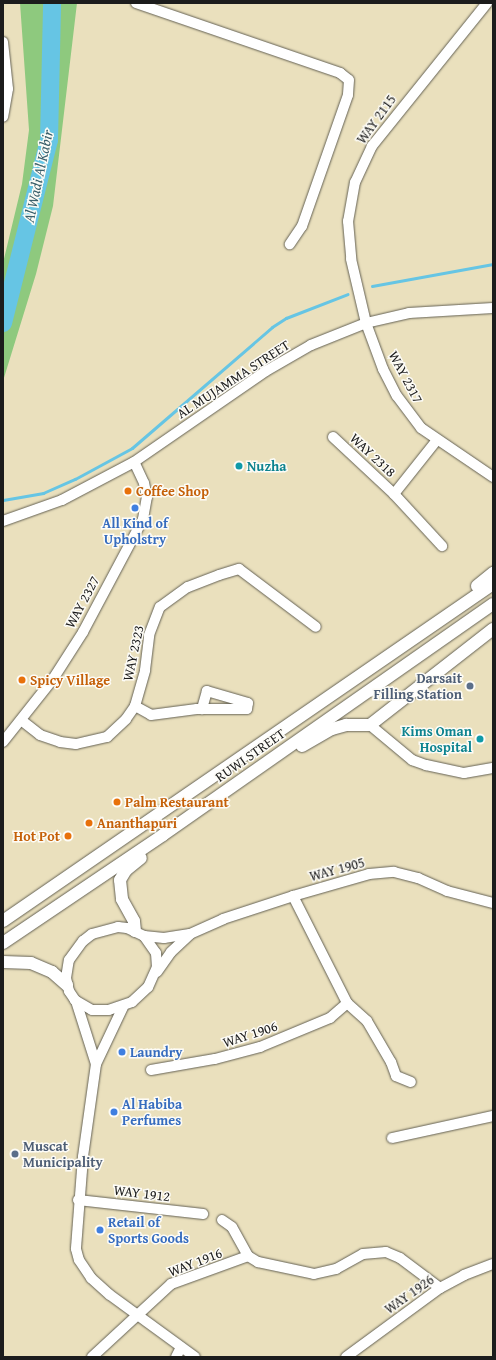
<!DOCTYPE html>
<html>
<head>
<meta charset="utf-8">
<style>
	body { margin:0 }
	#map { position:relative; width:496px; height:1360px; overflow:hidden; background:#eae0bd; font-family:"Gentium Book Plus",serif }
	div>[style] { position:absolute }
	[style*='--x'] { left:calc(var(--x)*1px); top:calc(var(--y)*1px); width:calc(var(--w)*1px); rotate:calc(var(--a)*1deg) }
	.green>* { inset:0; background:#8ec97e }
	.stream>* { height:3px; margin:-1.5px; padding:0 1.5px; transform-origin:1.5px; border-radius:1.5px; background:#66c5e4 }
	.river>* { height:18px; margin:-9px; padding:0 9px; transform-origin:9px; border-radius:9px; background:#66c5e4 }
	.roads { filter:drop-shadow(0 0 1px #646154) drop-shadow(0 0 1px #646154) }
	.minor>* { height:10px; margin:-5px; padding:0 5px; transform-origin:5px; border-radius:5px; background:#fff }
	.major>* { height:12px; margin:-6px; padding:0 6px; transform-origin:6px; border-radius:6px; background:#fff }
	.dots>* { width:11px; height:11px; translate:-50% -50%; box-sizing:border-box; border:2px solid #fdfcf7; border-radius:50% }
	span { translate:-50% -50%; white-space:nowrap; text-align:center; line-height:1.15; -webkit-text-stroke:3px #fdfcf7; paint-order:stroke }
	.street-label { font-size:14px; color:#1c1c1c }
	.culture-label { font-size:14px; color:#0d838f; font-weight:700 }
	.left { translate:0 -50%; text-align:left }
	.right { translate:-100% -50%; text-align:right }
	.food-label { font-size:14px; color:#c56008; font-weight:700 }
	.shop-label { font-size:14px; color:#366cbe; font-weight:700 }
	.service-label { font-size:14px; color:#4e5e75; font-weight:700 }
	.water-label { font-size:15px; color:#3a606c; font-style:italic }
	.frame { position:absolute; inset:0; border:4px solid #1c1c1c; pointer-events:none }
</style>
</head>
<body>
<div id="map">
	<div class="green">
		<i style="clip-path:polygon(20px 3px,77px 3px,53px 206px,36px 274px,3px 381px,3px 263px,22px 184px,29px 130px)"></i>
	</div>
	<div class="stream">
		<i style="--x:372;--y:286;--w:123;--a:-10.3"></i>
		<i style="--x:3;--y:500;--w:41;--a:-9.9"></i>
		<i style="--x:43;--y:493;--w:35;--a:-24"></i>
		<i style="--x:75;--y:479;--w:65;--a:-28.5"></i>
		<i style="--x:132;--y:448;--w:185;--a:-40.8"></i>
		<i style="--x:272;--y:327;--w:17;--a:-33"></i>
		<i style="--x:286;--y:318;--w:66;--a:-21.2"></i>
	</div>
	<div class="river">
		<i style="--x:3;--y:323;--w:189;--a:-75.9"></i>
		<i style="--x:49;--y:140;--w:137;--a:-88.7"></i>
	</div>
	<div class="roads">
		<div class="minor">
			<i style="--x:136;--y:3;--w:216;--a:18.9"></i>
			<i style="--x:340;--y:73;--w:11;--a:38"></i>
			<i style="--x:349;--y:80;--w:15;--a:94"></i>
			<i style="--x:348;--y:95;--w:139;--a:109.3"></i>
			<i style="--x:302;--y:226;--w:22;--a:124"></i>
			<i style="--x:487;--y:3;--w:184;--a:128.8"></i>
			<i style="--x:372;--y:146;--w:40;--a:115"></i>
			<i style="--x:355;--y:182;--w:40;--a:100"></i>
			<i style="--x:348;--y:221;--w:38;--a:85"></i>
			<i style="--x:351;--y:259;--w:66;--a:76.8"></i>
			<i style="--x:366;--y:323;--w:49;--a:69.7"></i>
			<i style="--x:383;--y:369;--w:30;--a:63"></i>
			<i style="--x:397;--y:396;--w:40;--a:53"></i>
			<i style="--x:421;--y:428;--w:87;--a:34.2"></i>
			<i style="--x:3;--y:42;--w:47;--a:83.9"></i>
			<i style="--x:8;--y:89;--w:28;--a:100"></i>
			<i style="--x:333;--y:437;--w:83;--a:43.1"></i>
			<i style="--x:394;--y:494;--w:69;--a:-51.5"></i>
			<i style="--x:394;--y:494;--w:71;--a:47.3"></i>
			<i style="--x:3;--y:521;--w:63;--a:-19.6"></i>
			<i style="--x:62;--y:500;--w:81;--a:-27.8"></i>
			<i style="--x:134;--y:462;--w:160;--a:-34.6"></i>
			<i style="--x:266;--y:371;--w:52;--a:-30"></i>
			<i style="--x:311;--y:345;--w:59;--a:-21.8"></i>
			<i style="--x:366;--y:323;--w:44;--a:-13.1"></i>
			<i style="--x:409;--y:313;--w:84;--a:-3.4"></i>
			<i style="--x:135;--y:706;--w:18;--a:29"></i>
			<i style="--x:151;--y:715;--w:46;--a:-7.4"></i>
			<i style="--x:197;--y:709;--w:50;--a:0"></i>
			<i style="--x:247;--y:709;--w:6;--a:-81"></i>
			<i style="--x:248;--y:703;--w:43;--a:-163.7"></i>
			<i style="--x:207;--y:691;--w:19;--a:106"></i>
			<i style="--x:21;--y:720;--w:24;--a:38"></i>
			<i style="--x:40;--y:735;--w:21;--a:19"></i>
			<i style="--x:60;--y:742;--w:16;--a:7"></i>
			<i style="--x:76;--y:744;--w:32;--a:-13"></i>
			<i style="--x:107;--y:737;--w:26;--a:-43"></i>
			<i style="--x:126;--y:719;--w:16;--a:-55"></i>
			<i style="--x:135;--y:706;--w:37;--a:-74"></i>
			<i style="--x:145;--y:670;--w:35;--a:-83"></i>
			<i style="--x:149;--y:635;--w:30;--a:-69"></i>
			<i style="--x:160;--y:607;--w:34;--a:-36"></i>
			<i style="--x:188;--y:587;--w:33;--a:-21"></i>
			<i style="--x:219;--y:575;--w:21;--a:-17"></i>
			<i style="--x:239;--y:569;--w:96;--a:37"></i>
			<i style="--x:370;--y:725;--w:55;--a:39.8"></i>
			<i style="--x:412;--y:760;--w:15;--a:20"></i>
			<i style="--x:426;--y:765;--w:39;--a:12"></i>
			<i style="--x:464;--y:773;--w:29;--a:-10"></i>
			<i style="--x:3;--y:742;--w:80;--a:-51.6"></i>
			<i style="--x:53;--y:679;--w:56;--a:-57.4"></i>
			<i style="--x:83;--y:632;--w:128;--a:-62"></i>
			<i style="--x:143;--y:519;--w:22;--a:-80"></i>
			<i style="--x:147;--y:497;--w:14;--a:-102"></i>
			<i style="--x:144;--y:483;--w:23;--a:-115"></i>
			<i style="--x:293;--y:896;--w:120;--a:63.2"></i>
			<i style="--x:347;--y:1003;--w:27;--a:42"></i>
			<i style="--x:367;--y:1021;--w:48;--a:59.7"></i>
			<i style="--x:391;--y:1062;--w:15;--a:70"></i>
			<i style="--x:396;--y:1076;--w:16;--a:22"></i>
			<i style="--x:118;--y:927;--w:9;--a:6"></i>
			<i style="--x:127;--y:928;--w:19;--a:25"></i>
			<i style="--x:144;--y:936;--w:21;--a:55"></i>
			<i style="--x:156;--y:953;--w:14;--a:86"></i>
			<i style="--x:157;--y:967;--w:22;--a:114"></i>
			<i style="--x:148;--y:987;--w:22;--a:137"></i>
			<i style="--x:132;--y:1002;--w:24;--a:161"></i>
			<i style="--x:109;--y:1010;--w:17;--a:180"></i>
			<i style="--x:92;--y:1010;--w:20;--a:-150"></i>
			<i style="--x:75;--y:1000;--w:11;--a:-124"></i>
			<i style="--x:69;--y:991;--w:13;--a:-103"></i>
			<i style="--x:66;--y:978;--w:18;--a:-81"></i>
			<i style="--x:69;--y:960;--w:24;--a:-54"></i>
			<i style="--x:83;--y:941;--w:11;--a:-38"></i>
			<i style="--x:92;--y:934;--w:27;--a:-15"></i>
			<i style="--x:144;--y:936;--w:20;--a:6"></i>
			<i style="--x:164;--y:938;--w:26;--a:-9"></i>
			<i style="--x:190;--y:934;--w:36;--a:-24"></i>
			<i style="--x:223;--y:919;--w:74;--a:-18.2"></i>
			<i style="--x:293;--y:896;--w:79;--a:-16.1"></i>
			<i style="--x:369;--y:874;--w:25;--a:-5"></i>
			<i style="--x:394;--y:872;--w:25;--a:14"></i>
			<i style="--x:418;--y:878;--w:32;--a:24"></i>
			<i style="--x:447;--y:891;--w:48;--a:14.6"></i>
			<i style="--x:157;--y:972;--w:24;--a:-55"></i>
			<i style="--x:171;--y:952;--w:26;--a:-43"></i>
			<i style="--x:76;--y:1001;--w:66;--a:72.4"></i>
			<i style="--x:123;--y:1007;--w:63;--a:115.3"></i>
			<i style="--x:96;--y:1064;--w:94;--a:98"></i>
			<i style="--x:83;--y:1157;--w:92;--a:94.4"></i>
			<i style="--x:76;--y:1249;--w:11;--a:75"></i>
			<i style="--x:79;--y:1260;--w:22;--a:56"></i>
			<i style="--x:91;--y:1278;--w:25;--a:42"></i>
			<i style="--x:110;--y:1295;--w:105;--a:36.1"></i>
			<i style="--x:151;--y:1070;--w:65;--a:-9.8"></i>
			<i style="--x:215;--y:1059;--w:47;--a:-14.9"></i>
			<i style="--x:260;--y:1047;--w:76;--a:-22.5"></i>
			<i style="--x:330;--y:1018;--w:23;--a:-41"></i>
			<i style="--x:392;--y:1138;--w:103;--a:-12.3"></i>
			<i style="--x:78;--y:1200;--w:126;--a:6.4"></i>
			<i style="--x:222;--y:1220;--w:12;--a:35"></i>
			<i style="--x:232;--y:1227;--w:33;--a:61"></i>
			<i style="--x:248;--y:1256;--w:12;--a:31"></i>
			<i style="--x:258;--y:1262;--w:57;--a:12.1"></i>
			<i style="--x:314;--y:1274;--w:23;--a:-13"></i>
			<i style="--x:336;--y:1269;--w:31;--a:-29"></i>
			<i style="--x:363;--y:1254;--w:23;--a:-5"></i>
			<i style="--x:386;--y:1252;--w:15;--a:23"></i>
			<i style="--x:400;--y:1258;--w:50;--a:36.9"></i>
			<i style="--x:92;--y:1357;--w:108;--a:-42.7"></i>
			<i style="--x:171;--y:1284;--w:82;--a:-20"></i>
			<i style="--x:176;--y:1357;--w:11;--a:-63"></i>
			<i style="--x:346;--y:1357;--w:117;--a:-36.3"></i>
			<i style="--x:440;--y:1288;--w:27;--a:-28"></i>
			<i style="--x:464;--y:1275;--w:31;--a:-21"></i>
		</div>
		<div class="major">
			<i style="--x:477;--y:586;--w:21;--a:-39"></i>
			<i style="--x:302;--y:746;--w:34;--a:-30"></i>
			<i style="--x:332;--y:729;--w:15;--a:-16"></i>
			<i style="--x:346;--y:725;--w:24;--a:0"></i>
			<i style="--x:370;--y:725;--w:156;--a:-38"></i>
			<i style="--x:3;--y:921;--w:595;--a:-34.52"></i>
			<i style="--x:135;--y:931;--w:10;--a:-96"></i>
			<i style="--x:134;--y:921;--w:25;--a:-119"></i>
			<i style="--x:122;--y:899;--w:19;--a:-96"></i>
			<i style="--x:120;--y:880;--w:12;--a:-59"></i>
			<i style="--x:126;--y:870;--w:19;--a:-39"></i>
			<i style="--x:3;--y:943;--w:193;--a:-34"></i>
			<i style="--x:163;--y:835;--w:403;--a:-35"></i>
			<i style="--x:3;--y:962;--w:28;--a:2"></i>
			<i style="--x:31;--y:963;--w:23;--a:23"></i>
			<i style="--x:52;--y:972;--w:20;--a:41"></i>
		</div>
	</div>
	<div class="dots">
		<i style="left:239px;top:466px;background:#0f9aa8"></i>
		<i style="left:128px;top:491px;background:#e8710a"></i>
		<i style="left:135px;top:508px;background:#3f7fe0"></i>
		<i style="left:22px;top:680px;background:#e8710a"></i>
		<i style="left:470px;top:686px;background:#5c6f8a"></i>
		<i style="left:480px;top:739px;background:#0f9aa8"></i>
		<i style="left:117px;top:802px;background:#e8710a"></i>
		<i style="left:89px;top:823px;background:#e8710a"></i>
		<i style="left:68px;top:836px;background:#e8710a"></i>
		<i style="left:122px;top:1052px;background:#3f7fe0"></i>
		<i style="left:114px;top:1112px;background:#3f7fe0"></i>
		<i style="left:15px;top:1154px;background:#5c6f8a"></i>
		<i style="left:100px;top:1230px;background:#3f7fe0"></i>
	</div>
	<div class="street-label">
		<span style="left:376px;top:119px;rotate:-54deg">WAY 2115</span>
		<span style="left:406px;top:377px;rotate:62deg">WAY 2317</span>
		<span style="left:233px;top:379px;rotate:-33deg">AL MUJAMMA STREET</span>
		<span style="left:373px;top:455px;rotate:43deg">WAY 2318</span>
		<span style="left:82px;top:602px;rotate:-62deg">WAY 2327</span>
		<span style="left:133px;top:653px;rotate:-78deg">WAY 2323</span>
		<span style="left:250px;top:755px;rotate:-35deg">RUWI STREET</span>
		<span style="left:337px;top:869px;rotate:-15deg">WAY 1905</span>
		<span style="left:250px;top:1034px;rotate:-18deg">WAY 1906</span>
		<span style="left:142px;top:1193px;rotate:7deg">WAY 1912</span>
		<span style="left:195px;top:1262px;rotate:-21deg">WAY 1916</span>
		<span style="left:409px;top:1294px;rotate:-35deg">WAY 1926</span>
	</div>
	<div class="culture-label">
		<span class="left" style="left:247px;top:466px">Nuzha</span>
		<span class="right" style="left:472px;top:739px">Kims Oman<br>Hospital</span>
	</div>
	<div class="food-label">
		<span class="left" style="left:136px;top:491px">Coffee Shop</span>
		<span class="left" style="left:30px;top:680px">Spicy Village</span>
		<span class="left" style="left:125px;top:802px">Palm Restaurant</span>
		<span class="left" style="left:97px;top:823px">Ananthapuri</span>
		<span class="right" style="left:60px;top:836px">Hot Pot</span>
	</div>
	<div class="shop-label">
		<span style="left:135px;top:531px">All Kind of<br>Upholstry</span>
		<span class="left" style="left:130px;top:1052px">Laundry</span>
		<span class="left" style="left:122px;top:1112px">Al Habiba<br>Perfumes</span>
		<span class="left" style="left:108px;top:1230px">Retail of<br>Sports Goods</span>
	</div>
	<div class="service-label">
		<span class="right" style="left:462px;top:686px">Darsait<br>Filling Station</span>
		<span class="left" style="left:23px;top:1154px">Muscat<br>Municipality</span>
	</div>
	<div class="water-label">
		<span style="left:38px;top:176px;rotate:-78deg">Al Wadi Al Kabir</span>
	</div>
	<div class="frame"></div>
</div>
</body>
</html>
